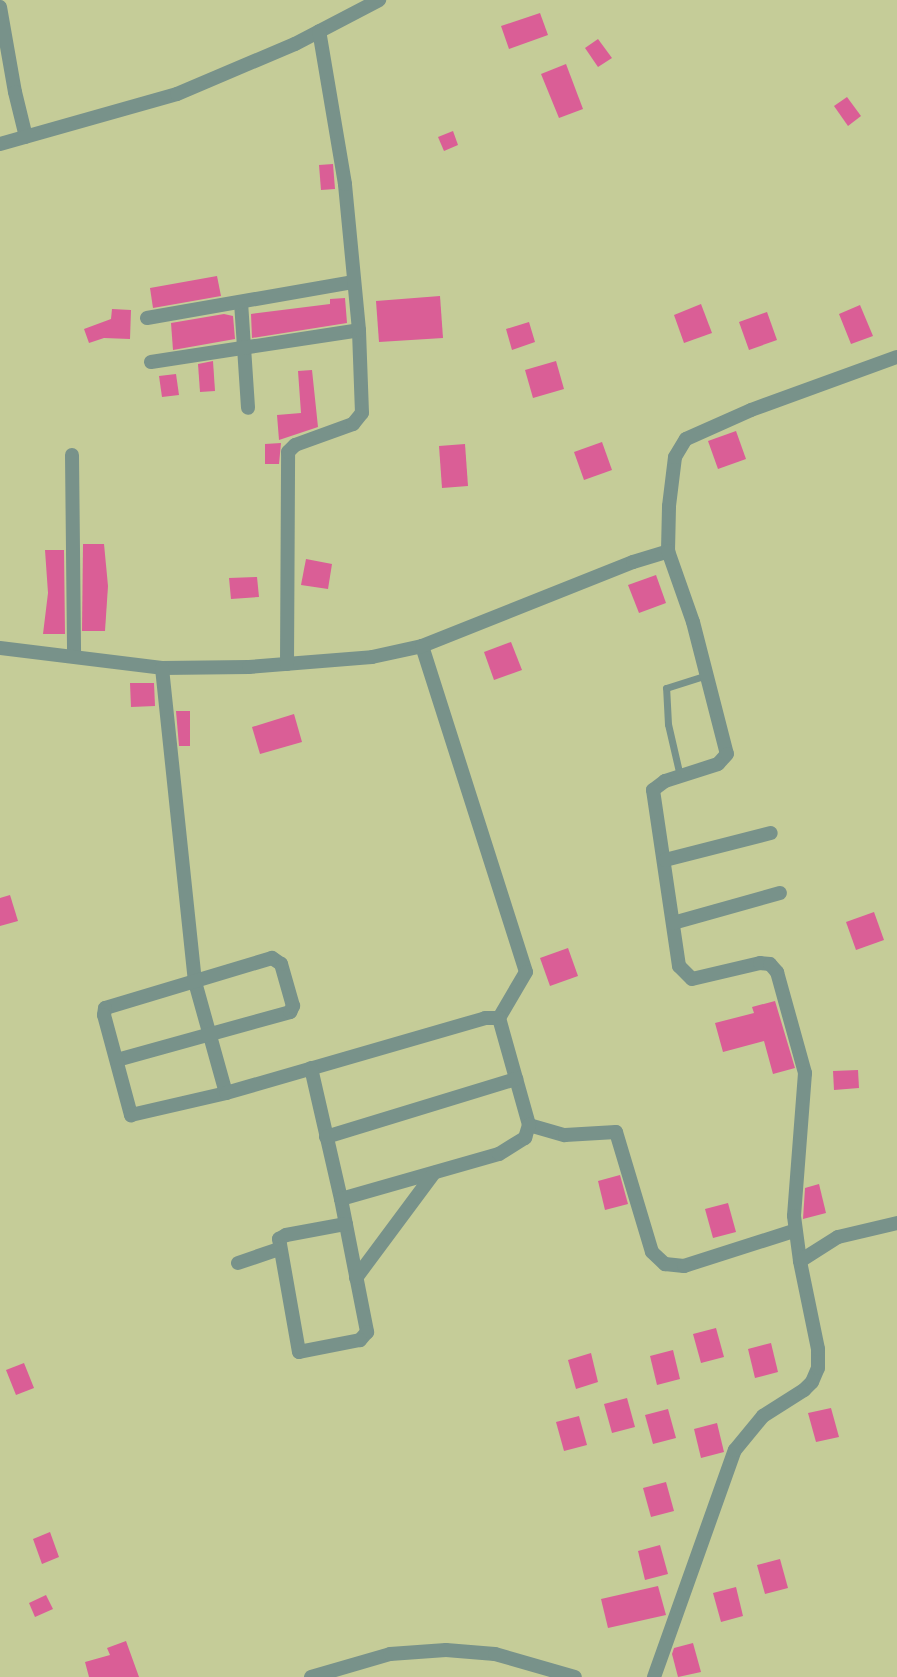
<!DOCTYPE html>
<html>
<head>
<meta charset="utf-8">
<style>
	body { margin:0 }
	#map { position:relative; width:897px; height:1677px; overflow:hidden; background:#c5cc98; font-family:Montserrat,sans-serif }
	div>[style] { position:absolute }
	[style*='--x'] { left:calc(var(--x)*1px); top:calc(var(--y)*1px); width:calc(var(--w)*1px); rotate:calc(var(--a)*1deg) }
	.building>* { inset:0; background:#da5e96 }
	.service>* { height:7px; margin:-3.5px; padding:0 3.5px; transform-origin:3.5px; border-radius:3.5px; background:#78928a }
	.minor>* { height:14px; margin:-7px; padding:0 7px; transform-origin:7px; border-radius:7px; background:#78928a }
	span { translate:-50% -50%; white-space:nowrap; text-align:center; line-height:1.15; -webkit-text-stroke:4px #d2d9a4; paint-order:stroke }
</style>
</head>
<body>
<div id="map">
	<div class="building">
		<i style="clip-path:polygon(540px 13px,548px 35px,509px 49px,501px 26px)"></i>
		<i style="clip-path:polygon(598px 39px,612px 58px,598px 67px,585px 48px)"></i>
		<i style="clip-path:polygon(566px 64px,583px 109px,559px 118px,541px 74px)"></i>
		<i style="clip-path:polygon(847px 97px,861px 116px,848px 126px,834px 106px)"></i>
		<i style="clip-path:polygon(453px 131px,458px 145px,444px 151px,438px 137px)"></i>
		<i style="clip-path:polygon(333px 164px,335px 189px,321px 190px,319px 165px)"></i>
		<i style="clip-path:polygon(217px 276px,221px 296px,153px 308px,150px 288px)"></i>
		<i style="clip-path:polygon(440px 296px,443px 338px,379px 342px,376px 301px)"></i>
		<i style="clip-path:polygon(345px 298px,347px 323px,252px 338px,251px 314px,330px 304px,330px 299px)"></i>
		<i style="clip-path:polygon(701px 304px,712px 333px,684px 343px,674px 315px)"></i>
		<i style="clip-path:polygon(860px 305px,873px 336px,851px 344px,839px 314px)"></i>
		<i style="clip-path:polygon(112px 309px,131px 310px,130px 339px,104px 338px,89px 343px,84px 329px,111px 319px)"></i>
		<i style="clip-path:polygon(767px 312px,777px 340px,749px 350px,739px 322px)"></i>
		<i style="clip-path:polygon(224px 314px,233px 316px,235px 339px,173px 350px,171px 323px)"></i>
		<i style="clip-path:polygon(529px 322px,535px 342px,512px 350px,506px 329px)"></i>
		<i style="clip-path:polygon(213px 361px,215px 391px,200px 392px,198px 364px)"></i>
		<i style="clip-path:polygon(556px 361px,564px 389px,533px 398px,525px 370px)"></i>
		<i style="clip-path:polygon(312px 370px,318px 427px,279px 440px,277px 415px,301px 413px,298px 371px)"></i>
		<i style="clip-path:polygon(176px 374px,179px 395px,162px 397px,159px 376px)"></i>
		<i style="clip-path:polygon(736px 431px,746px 459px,718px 469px,708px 441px)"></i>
		<i style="clip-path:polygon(602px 442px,612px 470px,584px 480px,574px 452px)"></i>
		<i style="clip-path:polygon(281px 443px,279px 464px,265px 464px,265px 444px)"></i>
		<i style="clip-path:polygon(465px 444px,468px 486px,442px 488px,439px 446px)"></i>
		<i style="clip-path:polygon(83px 544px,104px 544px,108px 586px,105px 631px,82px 631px)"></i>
		<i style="clip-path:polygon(45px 550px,64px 550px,65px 634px,43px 634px,48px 593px)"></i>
		<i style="clip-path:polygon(306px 559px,332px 564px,328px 589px,301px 585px)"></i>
		<i style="clip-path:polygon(656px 575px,666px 603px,639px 613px,628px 585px)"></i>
		<i style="clip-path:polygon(257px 577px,259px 597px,231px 599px,229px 578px)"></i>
		<i style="clip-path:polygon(511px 642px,522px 670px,494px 680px,484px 652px)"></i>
		<i style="clip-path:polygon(130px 683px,154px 683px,155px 706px,131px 707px)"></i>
		<i style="clip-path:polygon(176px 711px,190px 711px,190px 746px,179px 746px)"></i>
		<i style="clip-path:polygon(294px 714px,302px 742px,260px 754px,252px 727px)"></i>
		<i style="clip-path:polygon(10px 895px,18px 921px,0 926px,0 898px)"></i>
		<i style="clip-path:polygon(874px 912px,884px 940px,856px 950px,846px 922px)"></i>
		<i style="clip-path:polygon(568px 948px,578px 976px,550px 986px,540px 958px)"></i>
		<i style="clip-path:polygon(775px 1001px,795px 1068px,773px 1074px,764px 1041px,723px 1052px,715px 1023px,754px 1013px,752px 1007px)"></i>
		<i style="clip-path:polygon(858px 1070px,859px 1088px,834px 1090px,833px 1071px)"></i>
		<i style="clip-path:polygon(620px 1175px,628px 1204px,605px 1210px,598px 1181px)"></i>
		<i style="clip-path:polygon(819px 1184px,826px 1213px,803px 1219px,805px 1188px)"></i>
		<i style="clip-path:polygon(728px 1203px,736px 1232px,713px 1238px,705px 1209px)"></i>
		<i style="clip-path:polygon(716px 1328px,724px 1357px,701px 1363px,693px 1334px)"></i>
		<i style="clip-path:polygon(771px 1343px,778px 1372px,755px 1378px,748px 1349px)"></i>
		<i style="clip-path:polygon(673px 1350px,680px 1379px,657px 1385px,650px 1356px)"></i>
		<i style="clip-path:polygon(591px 1353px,598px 1382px,576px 1389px,568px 1360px)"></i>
		<i style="clip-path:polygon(24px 1363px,34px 1388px,16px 1395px,6px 1370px)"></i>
		<i style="clip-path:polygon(627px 1398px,635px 1427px,612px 1433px,604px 1404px)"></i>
		<i style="clip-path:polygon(831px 1408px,839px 1437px,816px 1442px,808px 1413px)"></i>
		<i style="clip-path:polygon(668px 1409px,676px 1438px,653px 1444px,645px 1415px)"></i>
		<i style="clip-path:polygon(579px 1416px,587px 1445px,564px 1451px,556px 1422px)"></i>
		<i style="clip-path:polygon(717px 1423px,724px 1452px,701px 1458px,694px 1429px)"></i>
		<i style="clip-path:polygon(666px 1482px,674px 1511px,651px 1517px,643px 1488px)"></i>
		<i style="clip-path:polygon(50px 1532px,59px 1557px,42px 1564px,33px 1539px)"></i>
		<i style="clip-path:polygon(660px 1545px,668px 1574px,645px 1580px,638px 1551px)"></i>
		<i style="clip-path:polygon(780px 1559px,788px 1588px,765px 1594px,757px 1565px)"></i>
		<i style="clip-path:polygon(658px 1586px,666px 1615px,608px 1628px,601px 1599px)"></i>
		<i style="clip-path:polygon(736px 1587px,743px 1616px,721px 1622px,713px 1593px)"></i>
		<i style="clip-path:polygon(46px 1595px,53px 1609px,35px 1617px,29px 1603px)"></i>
		<i style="clip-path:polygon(126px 1641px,139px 1677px,89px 1677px,85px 1662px,110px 1655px,107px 1648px)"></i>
		<i style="clip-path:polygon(693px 1643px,701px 1672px,678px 1677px,672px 1654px,674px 1648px)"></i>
	</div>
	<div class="service">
		<i style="--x:680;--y:776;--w:53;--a:-103"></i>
		<i style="--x:668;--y:724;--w:36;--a:-93"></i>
		<i style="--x:666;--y:688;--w:43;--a:-17.6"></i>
	</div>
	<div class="minor">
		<i style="--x:0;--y:7;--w:86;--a:80"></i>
		<i style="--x:15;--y:92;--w:46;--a:76.3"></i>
		<i style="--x:0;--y:144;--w:184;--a:-15.8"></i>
		<i style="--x:177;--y:94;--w:128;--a:-23"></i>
		<i style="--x:295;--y:44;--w:95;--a:-27.6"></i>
		<i style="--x:241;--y:302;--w:106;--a:86.2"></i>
		<i style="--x:147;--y:318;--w:210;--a:-9.9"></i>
		<i style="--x:151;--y:362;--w:210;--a:-8.7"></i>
		<i style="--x:72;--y:455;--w:201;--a:89.4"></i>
		<i style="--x:668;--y:551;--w:45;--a:-88.7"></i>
		<i style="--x:669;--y:506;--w:49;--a:-83"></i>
		<i style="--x:675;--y:457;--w:21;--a:-59"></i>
		<i style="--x:686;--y:439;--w:71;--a:-24"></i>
		<i style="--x:751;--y:410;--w:155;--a:-20"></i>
		<i style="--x:422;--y:646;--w:342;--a:72.3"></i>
		<i style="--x:526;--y:972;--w:53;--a:120.4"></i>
		<i style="--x:499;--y:1018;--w:111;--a:74.3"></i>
		<i style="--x:529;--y:1125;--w:37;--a:16"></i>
		<i style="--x:565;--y:1135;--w:51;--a:-3.4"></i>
		<i style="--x:616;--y:1132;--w:125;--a:73.3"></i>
		<i style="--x:652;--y:1252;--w:18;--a:43"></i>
		<i style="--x:665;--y:1264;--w:19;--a:6"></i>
		<i style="--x:684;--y:1266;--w:115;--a:-17.7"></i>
		<i style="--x:0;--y:648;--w:163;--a:7"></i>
		<i style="--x:162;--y:668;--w:87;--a:-0.7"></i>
		<i style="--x:249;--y:667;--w:123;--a:-4.6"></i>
		<i style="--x:372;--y:657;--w:51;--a:-12.4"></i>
		<i style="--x:422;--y:646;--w:227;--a:-21.7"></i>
		<i style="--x:633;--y:562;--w:37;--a:-17"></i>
		<i style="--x:668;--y:551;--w:75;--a:70.6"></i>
		<i style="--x:693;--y:622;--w:136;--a:75.6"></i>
		<i style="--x:727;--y:754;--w:13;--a:132"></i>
		<i style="--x:718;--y:764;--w:56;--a:162.2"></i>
		<i style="--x:665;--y:781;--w:15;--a:143"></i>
		<i style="--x:653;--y:790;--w:178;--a:81.6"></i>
		<i style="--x:679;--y:966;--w:18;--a:45"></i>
		<i style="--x:692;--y:979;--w:70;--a:-13.2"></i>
		<i style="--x:760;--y:963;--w:10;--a:6"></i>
		<i style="--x:770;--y:964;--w:11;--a:49"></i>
		<i style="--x:777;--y:972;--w:105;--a:74.5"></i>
		<i style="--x:805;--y:1073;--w:143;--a:94.4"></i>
		<i style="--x:794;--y:1216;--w:45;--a:82.4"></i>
		<i style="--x:287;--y:664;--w:212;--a:-89.7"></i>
		<i style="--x:288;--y:452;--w:10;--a:-45"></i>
		<i style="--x:295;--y:445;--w:62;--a:-19.9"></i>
		<i style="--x:353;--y:424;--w:14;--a:-51"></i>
		<i style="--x:362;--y:413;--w:83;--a:-92.1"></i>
		<i style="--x:359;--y:330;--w:147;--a:-95.5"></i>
		<i style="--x:345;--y:184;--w:155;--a:-99.6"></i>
		<i style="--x:162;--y:668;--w:316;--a:84"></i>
		<i style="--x:195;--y:982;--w:115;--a:74.4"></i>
		<i style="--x:665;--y:860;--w:109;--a:-14.3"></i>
		<i style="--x:673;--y:923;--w:111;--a:-15.7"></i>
		<i style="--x:117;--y:1060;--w:180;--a:-15.5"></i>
		<i style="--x:290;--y:1012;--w:7;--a:-63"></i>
		<i style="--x:293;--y:1006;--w:44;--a:-105.9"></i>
		<i style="--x:281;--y:964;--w:11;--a:-146"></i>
		<i style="--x:272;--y:958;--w:174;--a:163.3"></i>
		<i style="--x:105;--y:1008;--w:7;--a:98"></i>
		<i style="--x:104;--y:1015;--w:104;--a:74.9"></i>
		<i style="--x:131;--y:1115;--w:98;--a:-13"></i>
		<i style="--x:226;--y:1093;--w:270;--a:-16.1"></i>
		<i style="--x:485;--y:1018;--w:14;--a:0"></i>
		<i style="--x:311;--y:1068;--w:134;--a:77.1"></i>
		<i style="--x:341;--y:1199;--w:136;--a:78.9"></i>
		<i style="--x:367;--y:1332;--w:11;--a:131"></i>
		<i style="--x:360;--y:1340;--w:62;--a:168.9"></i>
		<i style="--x:299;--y:1352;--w:115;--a:-100"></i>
		<i style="--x:279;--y:1239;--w:8;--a:-30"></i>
		<i style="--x:286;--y:1235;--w:61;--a:-10.4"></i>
		<i style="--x:326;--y:1137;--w:199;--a:-17"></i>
		<i style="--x:341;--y:1199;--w:164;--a:-15.9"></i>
		<i style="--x:499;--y:1154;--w:31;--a:-32"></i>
		<i style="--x:525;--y:1138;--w:14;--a:-73"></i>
		<i style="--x:238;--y:1263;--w:43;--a:-18.9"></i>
		<i style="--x:356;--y:1278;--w:131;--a:-53.4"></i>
		<i style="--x:311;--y:1677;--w:82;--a:-16.2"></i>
		<i style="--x:390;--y:1654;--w:56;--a:-4.1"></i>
		<i style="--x:446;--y:1650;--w:49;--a:4.7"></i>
		<i style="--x:495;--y:1654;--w:83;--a:16"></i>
		<i style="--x:654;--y:1677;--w:241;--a:-70.4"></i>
		<i style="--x:735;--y:1450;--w:44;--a:-50.5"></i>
		<i style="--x:763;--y:1416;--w:49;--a:-32.4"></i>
		<i style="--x:804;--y:1390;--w:11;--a:-45"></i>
		<i style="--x:812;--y:1382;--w:15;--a:-67"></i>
		<i style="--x:818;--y:1368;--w:19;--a:-90"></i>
		<i style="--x:818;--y:1349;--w:90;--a:-101.6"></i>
		<i style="--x:800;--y:1261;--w:45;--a:-32.3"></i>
		<i style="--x:838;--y:1237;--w:61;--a:-13.3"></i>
	</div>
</div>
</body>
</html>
